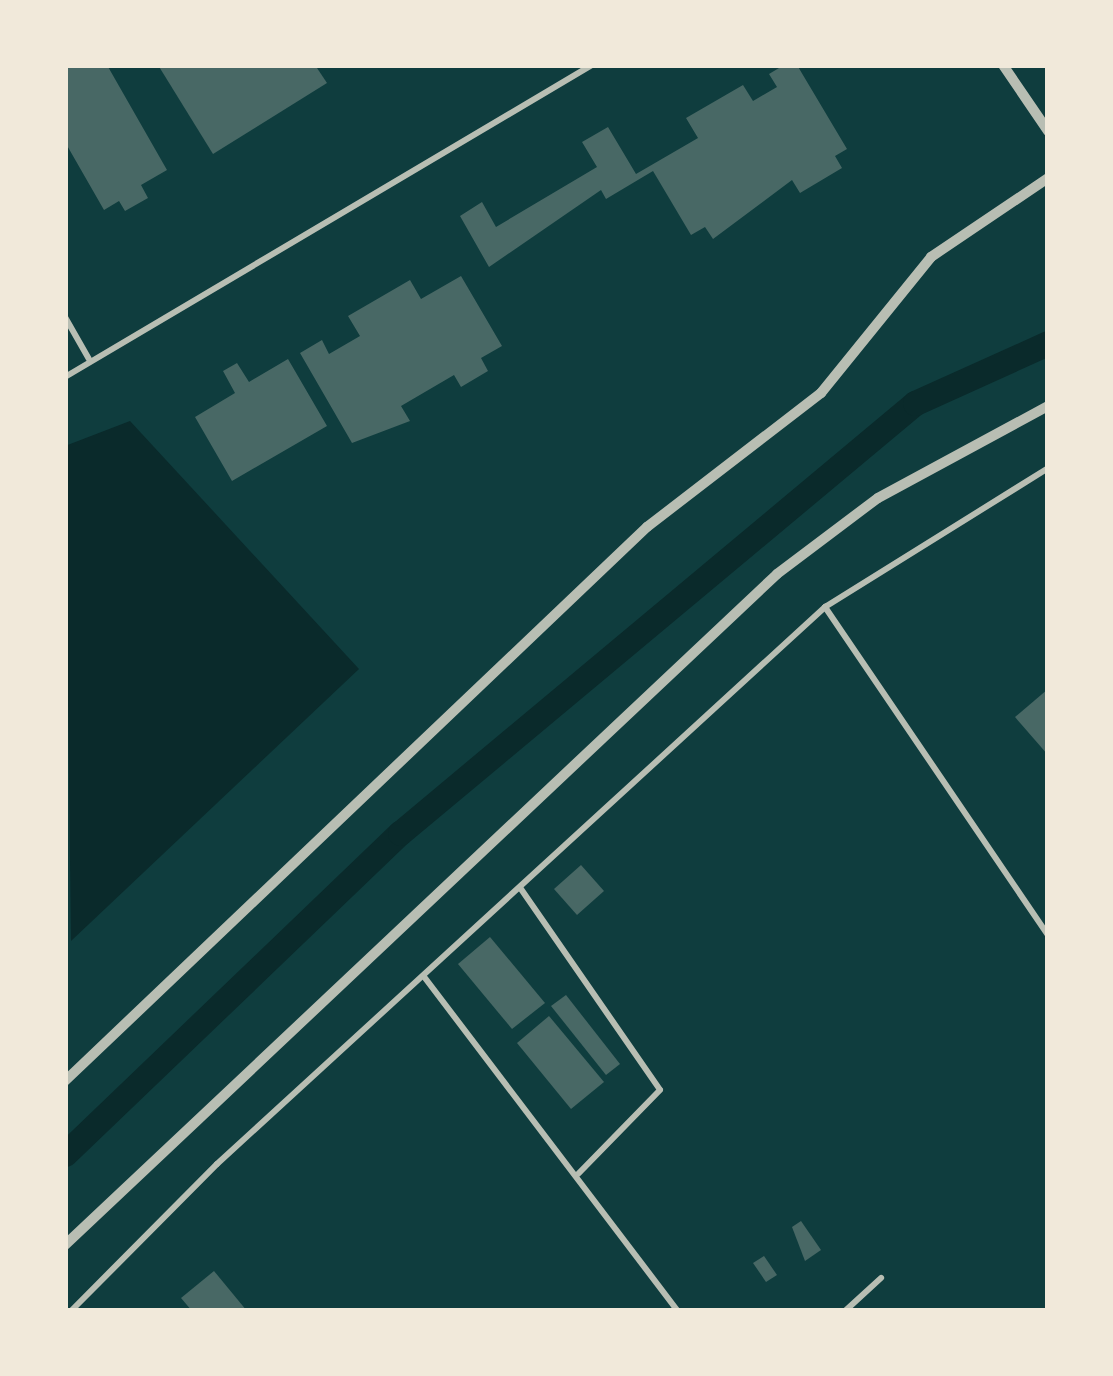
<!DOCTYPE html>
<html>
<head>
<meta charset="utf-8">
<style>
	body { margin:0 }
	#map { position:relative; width:1113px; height:1376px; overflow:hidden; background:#0f3d3e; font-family:"Titillium Web",sans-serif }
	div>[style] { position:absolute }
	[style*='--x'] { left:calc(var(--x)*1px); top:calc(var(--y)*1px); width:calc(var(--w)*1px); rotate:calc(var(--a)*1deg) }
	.water>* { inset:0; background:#0a2a2b }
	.canal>* { height:25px; margin:-12.5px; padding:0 12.5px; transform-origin:12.5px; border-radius:12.5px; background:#0a2a2b }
	.building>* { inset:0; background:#486865 }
	.service>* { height:6px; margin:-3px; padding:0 3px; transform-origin:3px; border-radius:3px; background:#b8beb3 }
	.minor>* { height:10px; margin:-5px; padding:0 5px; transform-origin:5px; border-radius:5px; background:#b8beb3 }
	span { translate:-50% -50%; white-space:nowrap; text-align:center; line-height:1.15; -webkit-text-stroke:9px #f1e9da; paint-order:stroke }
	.frame { position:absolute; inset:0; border:68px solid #f1e9da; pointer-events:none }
</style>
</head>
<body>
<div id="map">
	<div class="water">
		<i style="clip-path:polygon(130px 421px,359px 669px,71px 941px,65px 446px)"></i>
	</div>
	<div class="canal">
		<i style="--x:65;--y:1154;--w:464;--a:-43.8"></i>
		<i style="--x:400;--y:833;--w:671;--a:-39.86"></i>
		<i style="--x:915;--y:403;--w:146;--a:-24.3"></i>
	</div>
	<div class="building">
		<i style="clip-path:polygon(65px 65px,107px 65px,167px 170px,141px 185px,148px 198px,125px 211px,119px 201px,104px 210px,65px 142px)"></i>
		<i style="clip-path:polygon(158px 65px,315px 65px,327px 83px,213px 154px)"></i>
		<i style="clip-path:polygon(784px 65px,797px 65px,847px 149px,835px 156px,842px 168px,800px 193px,792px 180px,713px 239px,705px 227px,691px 235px,653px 171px,606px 199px,601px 190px,489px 267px,460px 216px,482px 202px,496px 227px,597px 167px,582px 142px,608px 127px,636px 174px,698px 138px,686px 118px,743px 85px,753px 101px,777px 87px,769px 74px)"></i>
		<i style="clip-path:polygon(461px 276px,502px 346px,481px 358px,488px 371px,461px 387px,454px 375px,401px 406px,410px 421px,352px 443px,300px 353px,322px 340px,329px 354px,360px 336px,348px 316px,410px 280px,421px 299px)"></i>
		<i style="clip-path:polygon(288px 359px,327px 426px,232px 481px,195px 417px,235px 393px,223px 371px,237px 363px,249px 382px)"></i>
		<i style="clip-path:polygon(1048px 689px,1048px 755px,1015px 717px)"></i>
		<i style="clip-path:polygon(581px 865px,604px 891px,577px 915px,554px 889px)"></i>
		<i style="clip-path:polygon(490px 937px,545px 1003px,512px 1029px,458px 964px)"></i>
		<i style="clip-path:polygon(566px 995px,620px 1064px,606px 1075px,551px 1006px)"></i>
		<i style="clip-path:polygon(549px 1016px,604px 1082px,571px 1109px,517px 1043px)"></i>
		<i style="clip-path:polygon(801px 1221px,821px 1250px,805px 1261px,792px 1227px)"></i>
		<i style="clip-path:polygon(764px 1256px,777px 1275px,766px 1282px,753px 1263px)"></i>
		<i style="clip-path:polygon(214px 1271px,247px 1311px,192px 1311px,181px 1298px)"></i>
	</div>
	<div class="service">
		<i style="--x:65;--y:317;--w:48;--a:60.3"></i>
		<i style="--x:65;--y:377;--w:612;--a:-30.63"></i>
		<i style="--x:825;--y:607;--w:397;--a:55.8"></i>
		<i style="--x:521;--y:889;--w:244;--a:55.3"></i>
		<i style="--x:660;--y:1090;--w:117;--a:134.3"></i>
		<i style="--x:425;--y:978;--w:418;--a:52.8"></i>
		<i style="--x:71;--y:1311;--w:207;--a:-45.2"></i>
		<i style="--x:217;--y:1164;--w:825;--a:-42.49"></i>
		<i style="--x:825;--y:607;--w:263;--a:-31.9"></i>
		<i style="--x:845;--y:1311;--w:49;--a:-42.5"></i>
	</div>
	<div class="minor">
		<i style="--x:1003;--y:65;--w:80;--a:55.7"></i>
		<i style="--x:65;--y:1081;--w:804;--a:-43.59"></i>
		<i style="--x:647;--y:527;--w:220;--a:-37.6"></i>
		<i style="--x:821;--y:393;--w:175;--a:-51"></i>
		<i style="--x:931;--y:257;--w:141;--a:-34"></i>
		<i style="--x:65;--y:1245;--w:978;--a:-43.3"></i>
		<i style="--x:777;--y:574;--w:126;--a:-37"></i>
		<i style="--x:878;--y:498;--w:193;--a:-28.4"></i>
	</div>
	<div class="frame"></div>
</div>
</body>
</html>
